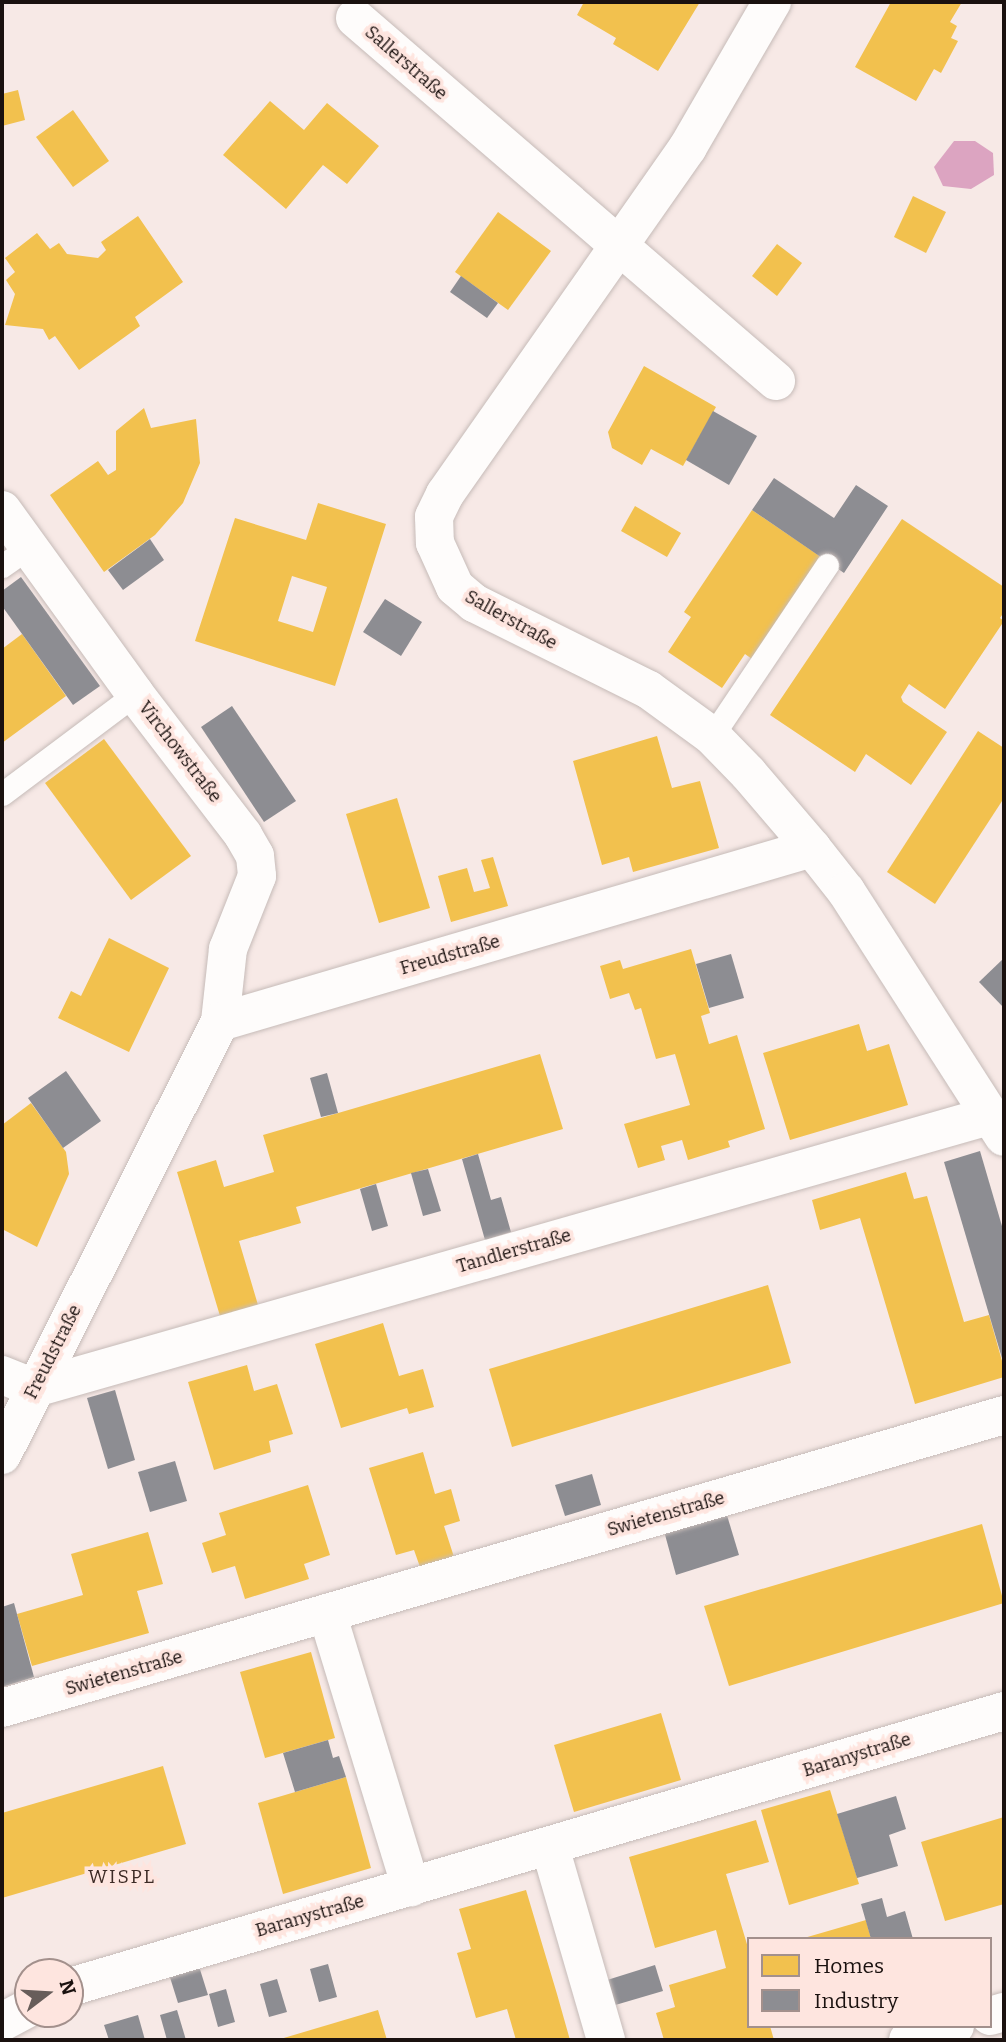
<!DOCTYPE html>
<html>
<head>
<meta charset="utf-8">
<style>
	body { margin:0 }
	#map { position:relative; width:1006px; height:2042px; overflow:hidden; background:#f7e9e6; font-family:Bitter,serif }
	div>[style] { position:absolute }
	[style*='--x'] { left:calc(var(--x)*1px); top:calc(var(--y)*1px); width:calc(var(--w)*1px); rotate:calc(var(--a)*1deg) }
	.water>* { inset:0; background:#dca4c1 }
	.homes>* { inset:0; background:#f2c14e }
	.industry>* { inset:0; background:#8d8d92 }
	.roads { filter:drop-shadow(0 0 2px #c6bbb8) drop-shadow(0 0 2px #c6bbb8) }
	.lane>* { height:23px; margin:-11.5px; padding:0 11.5px; transform-origin:11.5px; border-radius:11.5px; background:#fefcfb }
	.street>* { height:38px; margin:-19px; padding:0 19px; transform-origin:19px; border-radius:19px; background:#fefcfb }
	span { translate:-50% -50%; white-space:nowrap; text-align:center; line-height:1.15; -webkit-text-stroke:7px #fee5df; paint-order:stroke }
	.street-label { font-size:18px; color:#1a110f }
	.neighbourhood-label { font-size:19px; color:#3d2b26; letter-spacing:2px }
	.frame { position:absolute; inset:0; border:4px solid #1a110f; pointer-events:none }
	.legend { position:absolute; left:747px; top:1937px; width:245px; height:91px; box-sizing:border-box; background:#fee5df; border:2px solid #a3908c; margin:0; padding:9px 12px; list-style:none; font-size:21px; color:#1a110f }
	.legend li { display:flex; align-items:center; gap:14px; height:35px }
	.legend b { width:35px; border:2px solid #a3908c }
	.north { position:absolute; left:14px; top:1958px; width:70px; height:70px; box-sizing:border-box; background:#fee5df; border:2px solid #a3908c; border-radius:50%; rotate:73deg; font-size:19px; font-weight:700; line-height:28px; text-align:center; color:#1a110f }
	.north::after { content:''; display:block; margin:auto; width:24px; height:32px; background:#675d5a; clip-path:polygon(50% 0,100% 100%,50% 72%,0 100%) }
</style>
</head>
<body>
<div id="map">
	<div class="water">
		<i style="clip-path:polygon(954px 141px,975px 141px,993px 153px,994px 175px,971px 189px,943px 186px,934px 167px)"></i>
	</div>
	<div class="homes">
		<i style="clip-path:polygon(584px 2px,700px 2px,658px 71px,613px 44px,616px 38px,577px 15px)"></i>
		<i style="clip-path:polygon(891px 2px,962px 2px,950px 22px,957px 26px,951px 38px,958px 41px,941px 73px,934px 69px,916px 101px,855px 67px)"></i>
		<i style="clip-path:polygon(18px 90px,25px 120px,2px 126px,2px 94px)"></i>
		<i style="clip-path:polygon(270px 101px,304px 130px,327px 103px,379px 146px,347px 184px,323px 165px,286px 209px,223px 155px)"></i>
		<i style="clip-path:polygon(73px 110px,109px 161px,73px 187px,36px 137px)"></i>
		<i style="clip-path:polygon(913px 196px,946px 212px,926px 253px,894px 237px)"></i>
		<i style="clip-path:polygon(498px 212px,551px 251px,508px 310px,455px 272px)"></i>
		<i style="clip-path:polygon(138px 216px,183px 282px,135px 317px,140px 326px,79px 370px,55px 336px,49px 340px,43px 329px,5px 325px,15px 294px,6px 280px,15px 272px,5px 258px,37px 233px,50px 249px,59px 243px,67px 254px,98px 258px,106px 250px,101px 242px)"></i>
		<i style="clip-path:polygon(777px 244px,802px 263px,777px 296px,752px 276px)"></i>
		<i style="clip-path:polygon(644px 366px,716px 407px,683px 466px,651px 449px,642px 465px,612px 448px,608px 432px)"></i>
		<i style="clip-path:polygon(144px 408px,151px 428px,196px 419px,200px 463px,183px 503px,155px 535px,104px 572px,50px 495px,98px 461px,108px 475px,116px 470px,116px 431px)"></i>
		<i style="clip-path:polygon(evenodd,318px 503px,386px 524px,335px 686px,195px 641px,235px 518px,306px 540px,318px 503px,292px 576px,327px 587px,313px 632px,278px 621px,292px 576px)"></i>
		<i style="clip-path:polygon(635px 506px,681px 533px,667px 557px,621px 531px)"></i>
		<i style="clip-path:polygon(752px 510px,821px 557px,752px 659px,745px 654px,722px 688px,668px 652px,691px 617px,684px 612px)"></i>
		<i style="clip-path:polygon(902px 519px,1004px 587px,1004px 612px,1000px 618px,1004px 621px,945px 709px,909px 684px,901px 697px,903px 702px,947px 732px,911px 785px,866px 754px,855px 772px,770px 715px)"></i>
		<i style="clip-path:polygon(22px 634px,66px 696px,2px 743px,2px 649px)"></i>
		<i style="clip-path:polygon(978px 731px,1004px 748px,1004px 798px,935px 904px,887px 872px)"></i>
		<i style="clip-path:polygon(657px 736px,672px 788px,700px 781px,719px 848px,633px 872px,629px 857px,602px 865px,573px 761px)"></i>
		<i style="clip-path:polygon(104px 739px,191px 856px,131px 900px,45px 783px)"></i>
		<i style="clip-path:polygon(397px 798px,430px 908px,379px 923px,346px 814px)"></i>
		<i style="clip-path:polygon(493px 857px,508px 906px,451px 922px,438px 876px,467px 868px,474px 892px,490px 888px,481px 860px)"></i>
		<i style="clip-path:polygon(109px 938px,169px 968px,129px 1052px,58px 1018px,71px 991px,81px 996px)"></i>
		<i style="clip-path:polygon(691px 949px,710px 1013px,701px 1016px,709px 1044px,737px 1035px,765px 1129px,728px 1141px,730px 1147px,688px 1160px,682px 1140px,661px 1146px,665px 1160px,638px 1168px,624px 1124px,690px 1105px,675px 1054px,656px 1059px,641px 1008px,635px 1010px,629px 993px,610px 999px,600px 966px,620px 960px,623px 969px)"></i>
		<i style="clip-path:polygon(859px 1024px,867px 1051px,889px 1044px,908px 1105px,790px 1140px,763px 1053px)"></i>
		<i style="clip-path:polygon(540px 1054px,563px 1129px,296px 1207px,301px 1223px,239px 1241px,261px 1315px,223px 1326px,177px 1172px,216px 1160px,224px 1187px,274px 1172px,263px 1135px)"></i>
		<i style="clip-path:polygon(31px 1103px,66px 1152px,69px 1174px,37px 1247px,2px 1229px,2px 1125px)"></i>
		<i style="clip-path:polygon(906px 1172px,914px 1199px,927px 1196px,964px 1322px,989px 1315px,1004px 1368px,1004px 1377px,915px 1404px,860px 1218px,820px 1230px,812px 1200px)"></i>
		<i style="clip-path:polygon(768px 1285px,791px 1363px,512px 1447px,489px 1369px)"></i>
		<i style="clip-path:polygon(383px 1323px,399px 1376px,423px 1369px,434px 1407px,409px 1414px,407px 1408px,341px 1428px,315px 1344px)"></i>
		<i style="clip-path:polygon(247px 1365px,254px 1391px,277px 1384px,293px 1434px,269px 1441px,271px 1452px,214px 1470px,188px 1382px)"></i>
		<i style="clip-path:polygon(423px 1452px,435px 1494px,451px 1489px,460px 1521px,444px 1526px,454px 1557px,420px 1567px,414px 1550px,396px 1555px,369px 1468px)"></i>
		<i style="clip-path:polygon(308px 1485px,330px 1555px,304px 1564px,309px 1579px,245px 1599px,235px 1566px,212px 1573px,202px 1543px,226px 1535px,219px 1513px)"></i>
		<i style="clip-path:polygon(982px 1524px,1004px 1603px,729px 1686px,704px 1606px)"></i>
		<i style="clip-path:polygon(148px 1532px,163px 1584px,137px 1591px,149px 1633px,32px 1666px,17px 1614px,83px 1595px,71px 1554px)"></i>
		<i style="clip-path:polygon(311px 1652px,335px 1738px,265px 1758px,240px 1672px)"></i>
		<i style="clip-path:polygon(661px 1713px,681px 1780px,574px 1812px,554px 1745px)"></i>
		<i style="clip-path:polygon(163px 1766px,186px 1844px,2px 1898px,2px 1813px)"></i>
		<i style="clip-path:polygon(346px 1777px,371px 1868px,283px 1894px,258px 1803px)"></i>
		<i style="clip-path:polygon(830px 1790px,859px 1884px,789px 1905px,761px 1810px)"></i>
		<i style="clip-path:polygon(1004px 1817px,1004px 1904px,945px 1921px,921px 1842px)"></i>
		<i style="clip-path:polygon(756px 1820px,769px 1862px,726px 1874px,749px 1951px,749px 2026px,770px 2026px,774px 2040px,664px 2040px,656px 2013px,675px 2007px,669px 1985px,726px 1968px,716px 1930px,655px 1948px,629px 1857px)"></i>
		<i style="clip-path:polygon(526px 1890px,557px 1994px,570px 2040px,516px 2040px,507px 2009px,476px 2018px,457px 1953px,471px 1949px,459px 1909px)"></i>
		<i style="clip-path:polygon(866px 1920px,871px 1939px,804px 1939px,804px 1938px)"></i>
		<i style="clip-path:polygon(378px 2010px,387px 2040px,277px 2040px)"></i>
	</div>
	<div class="industry">
		<i style="clip-path:polygon(461px 276px,498px 303px,487px 318px,450px 292px)"></i>
		<i style="clip-path:polygon(713px 411px,757px 436px,729px 485px,686px 460px)"></i>
		<i style="clip-path:polygon(774px 478px,834px 518px,856px 485px,888px 506px,844px 573px,752px 510px)"></i>
		<i style="clip-path:polygon(150px 539px,164px 560px,123px 590px,108px 570px)"></i>
		<i style="clip-path:polygon(21px 577px,100px 686px,73px 705px,2px 606px,2px 591px)"></i>
		<i style="clip-path:polygon(385px 599px,422px 622px,401px 656px,363px 632px)"></i>
		<i style="clip-path:polygon(232px 706px,296px 801px,264px 822px,201px 727px)"></i>
		<i style="clip-path:polygon(731px 954px,744px 998px,709px 1008px,696px 964px)"></i>
		<i style="clip-path:polygon(1004px 958px,1004px 1008px,979px 982px)"></i>
		<i style="clip-path:polygon(66px 1071px,101px 1121px,63px 1148px,28px 1098px)"></i>
		<i style="clip-path:polygon(327px 1073px,338px 1113px,321px 1117px,310px 1078px)"></i>
		<i style="clip-path:polygon(980px 1151px,1004px 1233px,1004px 1365px,944px 1162px)"></i>
		<i style="clip-path:polygon(478px 1154px,491px 1200px,501px 1197px,511px 1232px,485px 1240px,462px 1159px)"></i>
		<i style="clip-path:polygon(428px 1169px,441px 1211px,423px 1216px,411px 1173px)"></i>
		<i style="clip-path:polygon(376px 1184px,388px 1226px,372px 1231px,360px 1189px)"></i>
		<i style="clip-path:polygon(115px 1390px,135px 1460px,108px 1469px,87px 1398px)"></i>
		<i style="clip-path:polygon(175px 1461px,187px 1501px,150px 1512px,138px 1472px)"></i>
		<i style="clip-path:polygon(592px 1474px,601px 1505px,565px 1516px,555px 1485px)"></i>
		<i style="clip-path:polygon(726px 1512px,739px 1555px,676px 1575px,664px 1531px)"></i>
		<i style="clip-path:polygon(14px 1603px,34px 1677px,2px 1687px,2px 1607px)"></i>
		<i style="clip-path:polygon(328px 1740px,333px 1758px,339px 1756px,346px 1777px,295px 1792px,283px 1753px)"></i>
		<i style="clip-path:polygon(896px 1796px,906px 1829px,889px 1835px,898px 1866px,857px 1878px,837px 1814px)"></i>
		<i style="clip-path:polygon(882px 1898px,887px 1917px,905px 1911px,913px 1939px,871px 1939px,861px 1904px)"></i>
		<i style="clip-path:polygon(198px 1963px,208px 1995px,178px 2003px,168px 1971px)"></i>
		<i style="clip-path:polygon(328px 1964px,337px 1997px,319px 2002px,310px 1969px)"></i>
		<i style="clip-path:polygon(655px 1965px,663px 1991px,612px 2006px,604px 1981px)"></i>
		<i style="clip-path:polygon(277px 1979px,287px 2012px,269px 2017px,260px 1984px)"></i>
		<i style="clip-path:polygon(226px 1989px,235px 2022px,218px 2027px,209px 1994px)"></i>
		<i style="clip-path:polygon(177px 2010px,186px 2040px,167px 2040px,160px 2015px)"></i>
		<i style="clip-path:polygon(138px 2015px,145px 2040px,109px 2040px,104px 2025px)"></i>
	</div>
	<div class="roads">
		<div class="lane">
			<i style="--x:2;--y:566;--w:33;--a:-35"></i>
			<i style="--x:712;--y:736;--w:206;--a:-56.1"></i>
			<i style="--x:2;--y:794;--w:166;--a:-36.9"></i>
		</div>
		<div class="street">
			<i style="--x:772;--y:2;--w:168;--a:120.1"></i>
			<i style="--x:688;--y:147;--w:424;--a:125"></i>
			<i style="--x:445;--y:494;--w:25;--a:116"></i>
			<i style="--x:434;--y:517;--w:26;--a:88"></i>
			<i style="--x:435;--y:543;--w:48;--a:65.6"></i>
			<i style="--x:455;--y:587;--w:25;--a:40"></i>
			<i style="--x:474;--y:603;--w:195;--a:26.4"></i>
			<i style="--x:649;--y:690;--w:78;--a:36.1"></i>
			<i style="--x:712;--y:736;--w:52;--a:45.8"></i>
			<i style="--x:748;--y:773;--w:99;--a:49.5"></i>
			<i style="--x:355;--y:18;--w:556;--a:40.77"></i>
			<i style="--x:2;--y:510;--w:227;--a:54.1"></i>
			<i style="--x:135;--y:694;--w:178;--a:52.5"></i>
			<i style="--x:243;--y:835;--w:24;--a:60"></i>
			<i style="--x:255;--y:856;--w:20;--a:84"></i>
			<i style="--x:257;--y:876;--w:79;--a:111.7"></i>
			<i style="--x:228;--y:949;--w:73;--a:96.3"></i>
			<i style="--x:2;--y:1375;--w:35;--a:22"></i>
			<i style="--x:35;--y:1388;--w:995;--a:-15.92"></i>
			<i style="--x:2;--y:1455;--w:485;--a:-63.3"></i>
			<i style="--x:220;--y:1022;--w:617;--a:-16.38"></i>
			<i style="--x:812;--y:848;--w:55;--a:51.7"></i>
			<i style="--x:846;--y:891;--w:292;--a:57.3"></i>
			<i style="--x:327;--y:1613;--w:287;--a:73"></i>
			<i style="--x:2;--y:1708;--w:1044;--a:-16.3"></i>
			<i style="--x:550;--y:1847;--w:201;--a:73.8"></i>
			<i style="--x:70;--y:1987;--w:974;--a:-16.46"></i>
			<i style="--x:990;--y:2016;--w:15;--a:-16"></i>
			<i style="--x:2;--y:2022;--w:30;--a:-28"></i>
			<i style="--x:908;--y:2040;--w:49;--a:-16.6"></i>
		</div>
	</div>
	<div class="street-label">
		<span style="left:406px;top:63px;rotate:41deg">Sallerstraße</span>
		<span style="left:511px;top:620px;rotate:29deg">Sallerstraße</span>
		<span style="left:180px;top:752px;rotate:52deg">Virchowstraße</span>
		<span style="left:450px;top:955px;rotate:-16deg">Freudstraße</span>
		<span style="left:514px;top:1251px;rotate:-16deg">Tandlerstraße</span>
		<span style="left:53px;top:1352px;rotate:-63deg">Freudstraße</span>
		<span style="left:666px;top:1514px;rotate:-16deg">Swietenstraße</span>
		<span style="left:124px;top:1673px;rotate:-16deg">Swietenstraße</span>
		<span style="left:857px;top:1755px;rotate:-17deg">Baranystraße</span>
		<span style="left:310px;top:1916px;rotate:-16deg">Baranystraße</span>
	</div>
	<div class="neighbourhood-label">
		<span style="left:122px;top:1877px">WISPL</span>
	</div>
	<div class="frame"></div>
	<ul class="legend">
	<li><b style="height:19px;background:#f2c14e"></b>Homes</li>
	<li><b style="height:19px;background:#8d8d92"></b>Industry</li>
	</ul>
	<div class="north">N</div>
</div>
</body>
</html>
